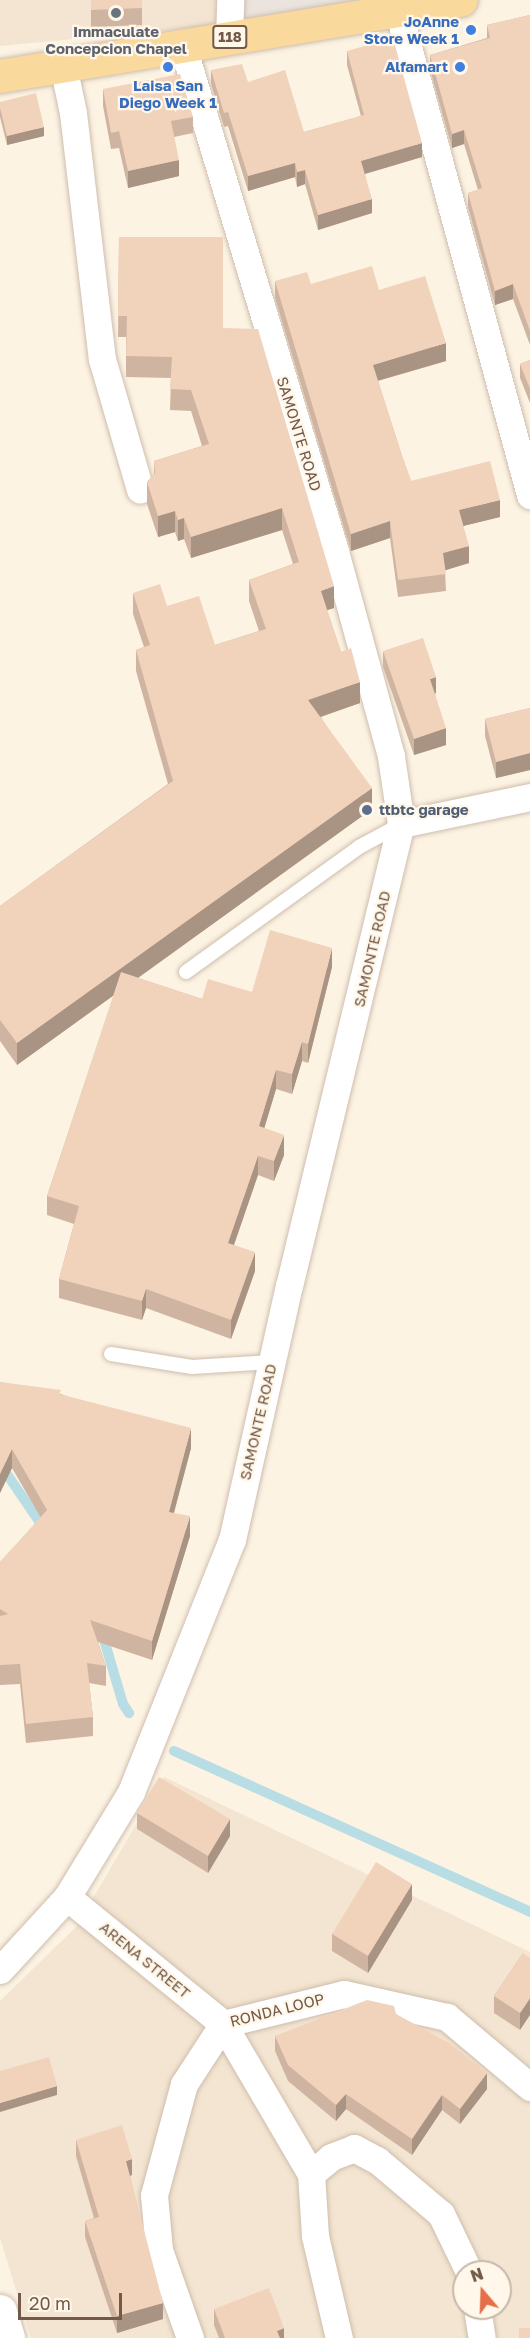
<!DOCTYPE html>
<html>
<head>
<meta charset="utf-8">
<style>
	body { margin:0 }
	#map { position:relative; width:530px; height:2338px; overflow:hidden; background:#fcf3e3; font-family:"Golos Text",sans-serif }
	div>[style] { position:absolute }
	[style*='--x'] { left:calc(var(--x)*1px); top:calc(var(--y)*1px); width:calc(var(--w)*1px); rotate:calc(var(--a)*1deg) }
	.residential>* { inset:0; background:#f3e5d1 }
	.industrial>* { inset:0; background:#ebe4de }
	.stream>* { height:10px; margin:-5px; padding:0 5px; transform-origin:5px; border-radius:5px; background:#b8dde5 }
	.roads { filter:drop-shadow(0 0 2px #cfbdad) drop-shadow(0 0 2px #cfbdad) }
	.service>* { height:14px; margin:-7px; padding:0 7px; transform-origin:7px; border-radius:7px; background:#fff }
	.minor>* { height:27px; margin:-13.5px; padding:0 13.5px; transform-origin:13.5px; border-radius:13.5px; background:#fff }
	.secondary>* { height:33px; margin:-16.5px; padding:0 16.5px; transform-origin:16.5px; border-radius:16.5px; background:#fff }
	.primary>* { height:33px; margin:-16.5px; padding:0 16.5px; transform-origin:16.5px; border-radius:16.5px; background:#fad99c }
	.wall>* { inset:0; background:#cfb5a1 }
	.shaded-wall>* { inset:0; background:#a99383 }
	.building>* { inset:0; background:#f1d2bb }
	.dots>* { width:16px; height:16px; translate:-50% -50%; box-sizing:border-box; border:3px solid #fff7e9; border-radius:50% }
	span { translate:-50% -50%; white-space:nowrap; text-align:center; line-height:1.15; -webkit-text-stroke:4.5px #fff7e9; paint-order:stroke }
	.shield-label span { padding:2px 4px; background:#fff7e9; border:2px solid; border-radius:4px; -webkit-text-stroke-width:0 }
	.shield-label { font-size:14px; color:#735949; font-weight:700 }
	.shop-label { font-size:15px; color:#366cbe; font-weight:700 }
	.right { translate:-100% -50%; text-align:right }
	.worship-label { font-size:15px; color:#5b616d; font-weight:700 }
	.street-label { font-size:15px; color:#735949 }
	.service-label { font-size:15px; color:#4e5e75; font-weight:700 }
	.left { translate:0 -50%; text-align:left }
	.north { position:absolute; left:452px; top:2260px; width:60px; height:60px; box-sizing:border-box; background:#fff7e9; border:2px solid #c7b8a9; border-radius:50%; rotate:341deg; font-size:16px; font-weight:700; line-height:24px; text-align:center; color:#735949 }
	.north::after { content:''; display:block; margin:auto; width:21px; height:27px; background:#e46f49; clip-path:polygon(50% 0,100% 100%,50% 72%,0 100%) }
	.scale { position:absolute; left:18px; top:2293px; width:104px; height:27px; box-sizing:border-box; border:3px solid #735949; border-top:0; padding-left:8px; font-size:18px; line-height:21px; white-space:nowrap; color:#735949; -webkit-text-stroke:4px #fff7e9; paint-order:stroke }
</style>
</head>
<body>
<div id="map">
	<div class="residential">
		<i style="clip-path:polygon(0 0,243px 0,243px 23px,0 46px)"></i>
		<i style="clip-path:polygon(evenodd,164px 1777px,530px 1952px,530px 2338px,31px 2338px,0 2238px,0 2001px,76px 1927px,164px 1777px,464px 2272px,500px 2272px,500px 2308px,464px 2308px,464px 2272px)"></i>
	</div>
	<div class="industrial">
		<i style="clip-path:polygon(243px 0,374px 0,243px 23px)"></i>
	</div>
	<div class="stream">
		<i style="--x:0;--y:1464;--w:80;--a:55.7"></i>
		<i style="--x:102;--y:1633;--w:74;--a:73.5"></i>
		<i style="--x:123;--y:1704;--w:11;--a:56"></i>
		<i style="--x:174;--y:1751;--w:391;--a:24.3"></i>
	</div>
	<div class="roads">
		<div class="service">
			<i style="--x:186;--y:972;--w:213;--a:-35.8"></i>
			<i style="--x:359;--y:847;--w:47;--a:-28.2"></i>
			<i style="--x:111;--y:1354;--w:82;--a:9.1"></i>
			<i style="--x:192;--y:1367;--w:80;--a:-3.6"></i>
		</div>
		<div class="minor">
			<i style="--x:398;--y:10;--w:503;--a:74.77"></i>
			<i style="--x:229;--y:37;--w:37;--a:-88"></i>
			<i style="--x:63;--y:65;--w:49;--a:78.2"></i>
			<i style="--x:73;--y:113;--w:248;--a:83.3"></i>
			<i style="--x:102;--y:359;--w:136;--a:73.8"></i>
			<i style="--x:401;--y:824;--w:132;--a:-11.8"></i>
			<i style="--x:67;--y:1897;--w:201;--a:39.1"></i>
			<i style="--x:223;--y:2024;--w:174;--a:59.6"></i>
			<i style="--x:311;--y:2174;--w:62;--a:86.3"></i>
			<i style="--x:315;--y:2236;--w:105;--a:76.8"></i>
			<i style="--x:0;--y:1970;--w:99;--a:-47.5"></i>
			<i style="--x:67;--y:1897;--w:123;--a:-58.6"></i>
			<i style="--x:131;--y:1792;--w:271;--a:-68.2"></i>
			<i style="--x:232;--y:1540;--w:260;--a:-77.4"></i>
			<i style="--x:289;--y:1286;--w:475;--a:-76.4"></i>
			<i style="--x:401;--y:824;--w:69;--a:-98.4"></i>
			<i style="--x:391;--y:756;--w:213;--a:-105.3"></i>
			<i style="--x:335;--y:551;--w:526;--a:-106.78"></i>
			<i style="--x:311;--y:2174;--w:26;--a:-40"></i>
			<i style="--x:331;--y:2157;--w:25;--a:-21"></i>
			<i style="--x:354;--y:2148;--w:26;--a:28"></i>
			<i style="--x:377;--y:2160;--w:84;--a:40.2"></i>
			<i style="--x:441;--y:2214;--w:64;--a:64.2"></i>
			<i style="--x:477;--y:2308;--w:30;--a:81"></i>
			<i style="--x:190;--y:2338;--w:93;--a:-109.4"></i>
			<i style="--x:159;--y:2250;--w:55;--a:-95.2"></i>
			<i style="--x:154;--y:2195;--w:115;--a:-74.9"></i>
			<i style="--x:184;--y:2084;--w:72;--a:-57"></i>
			<i style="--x:223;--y:2024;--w:125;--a:-13.9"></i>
			<i style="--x:344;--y:1994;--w:106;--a:12.6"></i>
			<i style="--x:447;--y:2017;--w:109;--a:40.1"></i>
		</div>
		<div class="secondary">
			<i style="--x:0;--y:2311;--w:28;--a:73"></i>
		</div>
		<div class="primary">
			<i style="--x:0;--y:76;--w:467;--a:-9.4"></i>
		</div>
	</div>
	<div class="wall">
		<i style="clip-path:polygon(91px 0,142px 0,142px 25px,91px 27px)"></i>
		<i style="clip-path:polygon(530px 15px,530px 345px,513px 299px,495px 305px,468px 207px,468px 193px,478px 190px,464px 144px,452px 148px,430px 69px,430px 55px,487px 38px,487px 25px)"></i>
		<i style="clip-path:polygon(347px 51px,422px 157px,365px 174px,372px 213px,318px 230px,305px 184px,297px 187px,295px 177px,248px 191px,228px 126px,224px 127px,211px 84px,211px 70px,248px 82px,304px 132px,361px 116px,347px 65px)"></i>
		<i style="clip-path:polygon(103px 89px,193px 117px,193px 133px,174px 137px,179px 176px,128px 188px,119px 148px,111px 149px,103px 106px)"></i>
		<i style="clip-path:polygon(0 102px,44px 136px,7px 145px,0 117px)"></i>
		<i style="clip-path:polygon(119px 237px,223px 328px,334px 608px,327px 610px,341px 652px,360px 703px,321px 717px,372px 809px,138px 978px,202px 999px,252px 992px,332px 967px,308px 1063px,302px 1061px,292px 1094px,276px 1089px,264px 1128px,284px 1155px,274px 1181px,258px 1175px,234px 1245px,255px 1271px,231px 1339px,146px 1308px,142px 1320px,59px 1298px,59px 1279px,74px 1224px,47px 1215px,47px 1196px,114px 995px,17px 1065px,0 1041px,0 906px,168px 784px,136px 671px,136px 650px,144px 647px,133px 614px,133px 593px,167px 606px,215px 645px,259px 631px,249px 601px,249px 580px,293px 564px,282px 530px,191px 558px,184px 539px,178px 541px,175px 532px,158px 537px,147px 504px,147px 482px,154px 474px,154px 461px,202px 446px,191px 411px,170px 410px,171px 378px,126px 377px,126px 337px,118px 337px)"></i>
		<i style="clip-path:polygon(275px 281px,379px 290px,446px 361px,378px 381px,403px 459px,411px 481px,500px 517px,463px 526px,469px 563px,445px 570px,446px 591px,398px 597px,390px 538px,351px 551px,275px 298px)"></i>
		<i style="clip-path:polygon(530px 360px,530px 403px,520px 378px,520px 364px)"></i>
		<i style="clip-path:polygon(383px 651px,436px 693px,435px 694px,446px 745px,414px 755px,383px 667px)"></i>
		<i style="clip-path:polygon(530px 708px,530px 770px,496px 778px,485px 736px,485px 719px)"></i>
		<i style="clip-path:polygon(0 1382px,61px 1394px,191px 1448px,174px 1513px,190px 1536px,152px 1660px,98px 1642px,106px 1666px,106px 1686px,89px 1683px,93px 1717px,93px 1736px,26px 1743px,20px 1684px,0 1685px,0 1562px,41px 1518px,12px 1468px,0 1493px)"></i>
		<i style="clip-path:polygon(137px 1813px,230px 1836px,208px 1873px,137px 1829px)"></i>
		<i style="clip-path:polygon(412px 1900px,368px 1973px,332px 1951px,332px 1934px)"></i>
		<i style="clip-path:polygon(523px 1953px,520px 2030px,494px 2013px,494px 1996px)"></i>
		<i style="clip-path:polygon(396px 2014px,487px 2089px,460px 2124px,442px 2110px,412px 2155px,346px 2109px,336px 2121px,288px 2081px,275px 2051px,275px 2036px)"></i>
		<i style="clip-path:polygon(76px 2140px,132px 2175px,130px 2176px,163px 2319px,117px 2333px,85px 2237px,85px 2221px,94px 2218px,76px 2156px)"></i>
		<i style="clip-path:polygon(214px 2309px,284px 2338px,219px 2338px,214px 2325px)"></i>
	</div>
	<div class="shaded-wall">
		<i style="clip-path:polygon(44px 127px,44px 136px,7px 145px,7px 136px)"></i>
		<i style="clip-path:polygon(464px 130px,464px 144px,452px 148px,452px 134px)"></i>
		<i style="clip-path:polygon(422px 143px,422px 157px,361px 175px,361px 161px)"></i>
		<i style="clip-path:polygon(179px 160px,179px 176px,128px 188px,128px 171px)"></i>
		<i style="clip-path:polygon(295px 163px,295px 177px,248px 191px,248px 176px)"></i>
		<i style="clip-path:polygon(305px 170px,305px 184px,297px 187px,297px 172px)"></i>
		<i style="clip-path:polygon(372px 199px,372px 213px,318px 230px,318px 215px)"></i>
		<i style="clip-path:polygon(513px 284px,513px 299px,495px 305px,495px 291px)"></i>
		<i style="clip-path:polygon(446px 343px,446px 361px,373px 382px,373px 365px)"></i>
		<i style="clip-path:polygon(500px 500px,500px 517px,459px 527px,459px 510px)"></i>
		<i style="clip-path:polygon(282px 508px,282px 530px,191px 558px,191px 537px)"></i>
		<i style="clip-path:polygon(175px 511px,175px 532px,158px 537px,158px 516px)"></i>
		<i style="clip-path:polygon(184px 518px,184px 539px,178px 541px,178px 520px)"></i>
		<i style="clip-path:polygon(390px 521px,390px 538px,351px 551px,351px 534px)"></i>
		<i style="clip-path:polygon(469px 546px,469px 563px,443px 571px,443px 553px)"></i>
		<i style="clip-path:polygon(334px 586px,334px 608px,321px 612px,321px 591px)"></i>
		<i style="clip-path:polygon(436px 677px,436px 693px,430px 695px,430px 679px)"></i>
		<i style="clip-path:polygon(360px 682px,360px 703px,308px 721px,308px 700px)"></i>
		<i style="clip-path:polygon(446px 728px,446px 745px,414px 755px,414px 739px)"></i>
		<i style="clip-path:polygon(530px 753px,530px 770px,496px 778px,496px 762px)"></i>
		<i style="clip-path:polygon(372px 788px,372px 809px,17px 1065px,17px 1043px)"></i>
		<i style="clip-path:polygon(332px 948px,332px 967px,308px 1063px,308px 1044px)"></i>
		<i style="clip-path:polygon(302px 1042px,302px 1061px,292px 1094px,292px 1074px)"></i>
		<i style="clip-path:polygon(276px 1070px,276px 1089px,259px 1146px,259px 1126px)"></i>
		<i style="clip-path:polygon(284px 1135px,284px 1155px,274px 1181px,274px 1161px)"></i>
		<i style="clip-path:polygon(258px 1156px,258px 1175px,228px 1262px,228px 1243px)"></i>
		<i style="clip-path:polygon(255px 1252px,255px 1271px,231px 1339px,231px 1320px)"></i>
		<i style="clip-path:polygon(146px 1289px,146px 1308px,142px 1320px,142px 1301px)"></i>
		<i style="clip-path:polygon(191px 1428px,191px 1448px,169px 1531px,169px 1512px)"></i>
		<i style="clip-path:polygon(12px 1449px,12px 1468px,0 1493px,0 1474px)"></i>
		<i style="clip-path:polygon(190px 1516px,190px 1536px,152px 1660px,152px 1641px)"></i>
		<i style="clip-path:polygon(230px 1819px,230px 1836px,208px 1873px,208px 1856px)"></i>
		<i style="clip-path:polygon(412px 1884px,412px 1900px,368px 1973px,368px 1956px)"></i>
		<i style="clip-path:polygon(530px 1998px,530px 2015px,520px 2030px,520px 2013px)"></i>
		<i style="clip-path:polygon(487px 2073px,487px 2089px,460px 2124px,460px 2109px)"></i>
		<i style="clip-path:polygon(57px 2086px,57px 2095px,0 2112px,0 2103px)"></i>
		<i style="clip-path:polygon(346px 2094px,346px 2109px,336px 2121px,336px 2105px)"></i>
		<i style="clip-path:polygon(442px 2095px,442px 2110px,412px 2155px,412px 2139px)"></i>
		<i style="clip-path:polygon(132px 2159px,132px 2175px,126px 2177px,126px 2161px)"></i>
		<i style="clip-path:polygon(163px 2303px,163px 2319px,117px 2333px,117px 2316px)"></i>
		<i style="clip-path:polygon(284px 2328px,284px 2338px,277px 2338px,277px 2331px)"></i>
	</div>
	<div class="building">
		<i style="clip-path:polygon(91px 0,142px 0,142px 8px,91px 10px)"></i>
		<i style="clip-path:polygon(530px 15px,530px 331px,513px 284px,495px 291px,468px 193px,482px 188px,464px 130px,452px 134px,430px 55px,490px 38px,487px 25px)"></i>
		<i style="clip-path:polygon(393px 38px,422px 143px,361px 161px,372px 199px,318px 215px,305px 170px,297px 172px,295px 163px,248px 176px,228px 112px,224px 113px,211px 70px,242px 64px,248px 82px,285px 70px,304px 132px,364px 115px,347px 51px)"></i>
		<i style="clip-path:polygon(180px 74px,193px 117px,171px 121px,179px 160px,128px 171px,119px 131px,111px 133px,103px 89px)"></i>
		<i style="clip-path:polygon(36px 93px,44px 127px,7px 136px,0 108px,0 102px)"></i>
		<i style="clip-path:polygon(119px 237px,223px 237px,223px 328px,258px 329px,334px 586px,321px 591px,341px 652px,351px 648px,360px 682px,308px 700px,372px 788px,17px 1043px,0 1020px,0 906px,173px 781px,136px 650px,150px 645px,133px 593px,160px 584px,167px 606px,199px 596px,215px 645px,266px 629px,249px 580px,299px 562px,282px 508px,191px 537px,184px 518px,178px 520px,175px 511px,158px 516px,147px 482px,155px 473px,154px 461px,209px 444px,191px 390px,170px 389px,172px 357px,126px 356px,127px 316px,118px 316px)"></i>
		<i style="clip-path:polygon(372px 266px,379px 290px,425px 276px,446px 343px,373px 365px,403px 459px,411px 481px,490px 461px,500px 500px,459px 510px,469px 546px,443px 553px,446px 574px,398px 580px,390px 521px,351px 534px,275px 281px,307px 272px,311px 284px)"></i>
		<i style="clip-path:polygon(530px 360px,530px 389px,520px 364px)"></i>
		<i style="clip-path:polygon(423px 638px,436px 677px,430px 679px,446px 728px,414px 739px,383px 651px)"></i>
		<i style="clip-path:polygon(530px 708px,530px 753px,496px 762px,485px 719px)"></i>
		<i style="clip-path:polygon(270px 930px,332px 948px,308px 1044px,302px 1042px,292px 1074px,276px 1070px,259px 1126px,284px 1135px,274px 1161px,258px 1156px,228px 1243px,255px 1252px,231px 1320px,146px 1289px,142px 1301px,59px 1279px,79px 1206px,47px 1196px,121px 972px,202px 999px,208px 979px,252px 992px)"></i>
		<i style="clip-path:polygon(0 1382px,61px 1390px,59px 1394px,191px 1428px,169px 1512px,190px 1516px,152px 1641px,90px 1620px,106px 1666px,87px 1663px,93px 1717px,26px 1724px,20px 1664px,0 1665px,0 1616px,8px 1614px,0 1609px,0 1562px,47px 1510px,12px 1449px,0 1474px)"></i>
		<i style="clip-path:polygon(159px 1777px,230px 1819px,208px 1856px,137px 1813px)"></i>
		<i style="clip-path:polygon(376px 1862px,412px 1884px,368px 1956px,332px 1934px)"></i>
		<i style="clip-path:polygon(523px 1953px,530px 1958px,530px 1998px,520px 2013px,494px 1996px)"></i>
		<i style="clip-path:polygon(367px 2000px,394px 2006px,396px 2014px,449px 2043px,487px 2073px,460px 2109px,442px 2095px,412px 2139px,346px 2094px,336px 2105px,288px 2065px,275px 2036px)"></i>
		<i style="clip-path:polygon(49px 2057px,57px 2086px,0 2103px,0 2071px)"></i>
		<i style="clip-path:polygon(122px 2125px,132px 2159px,126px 2161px,163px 2303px,117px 2316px,85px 2221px,99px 2217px,76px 2140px)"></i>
		<i style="clip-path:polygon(269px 2288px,284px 2328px,277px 2331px,280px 2338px,225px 2338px,214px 2309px)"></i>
		<i style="clip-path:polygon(519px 2328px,530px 2328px,530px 2338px,519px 2338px)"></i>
	</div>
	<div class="dots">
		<i style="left:116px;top:13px;background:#6b7280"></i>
		<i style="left:471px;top:30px;background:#3f7fe0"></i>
		<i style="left:168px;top:67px;background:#3f7fe0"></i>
		<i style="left:460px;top:67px;background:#3f7fe0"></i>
		<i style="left:367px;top:810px;background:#5c6f8a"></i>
	</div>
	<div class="shield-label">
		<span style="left:230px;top:37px">118</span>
	</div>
	<div class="shop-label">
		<span class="right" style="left:459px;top:30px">JoAnne<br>Store Week 1</span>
		<span class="right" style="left:448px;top:67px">Alfamart</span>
		<span style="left:168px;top:94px">Laisa San<br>Diego Week 1</span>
	</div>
	<div class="worship-label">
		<span style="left:116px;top:40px">Immaculate<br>Concepcion Chapel</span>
	</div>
	<div class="street-label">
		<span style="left:299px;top:434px;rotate:73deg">SAMONTE ROAD</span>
		<span style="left:372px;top:949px;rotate:-77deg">SAMONTE ROAD</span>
		<span style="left:258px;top:1422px;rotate:-77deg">SAMONTE ROAD</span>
		<span style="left:145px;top:1960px;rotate:39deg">ARENA STREET</span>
		<span style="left:277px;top:2010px;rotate:-14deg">RONDA LOOP</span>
	</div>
	<div class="service-label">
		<span class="left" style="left:379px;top:810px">ttbtc garage</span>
	</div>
	<div class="north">N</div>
	<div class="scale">20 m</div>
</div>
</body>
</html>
